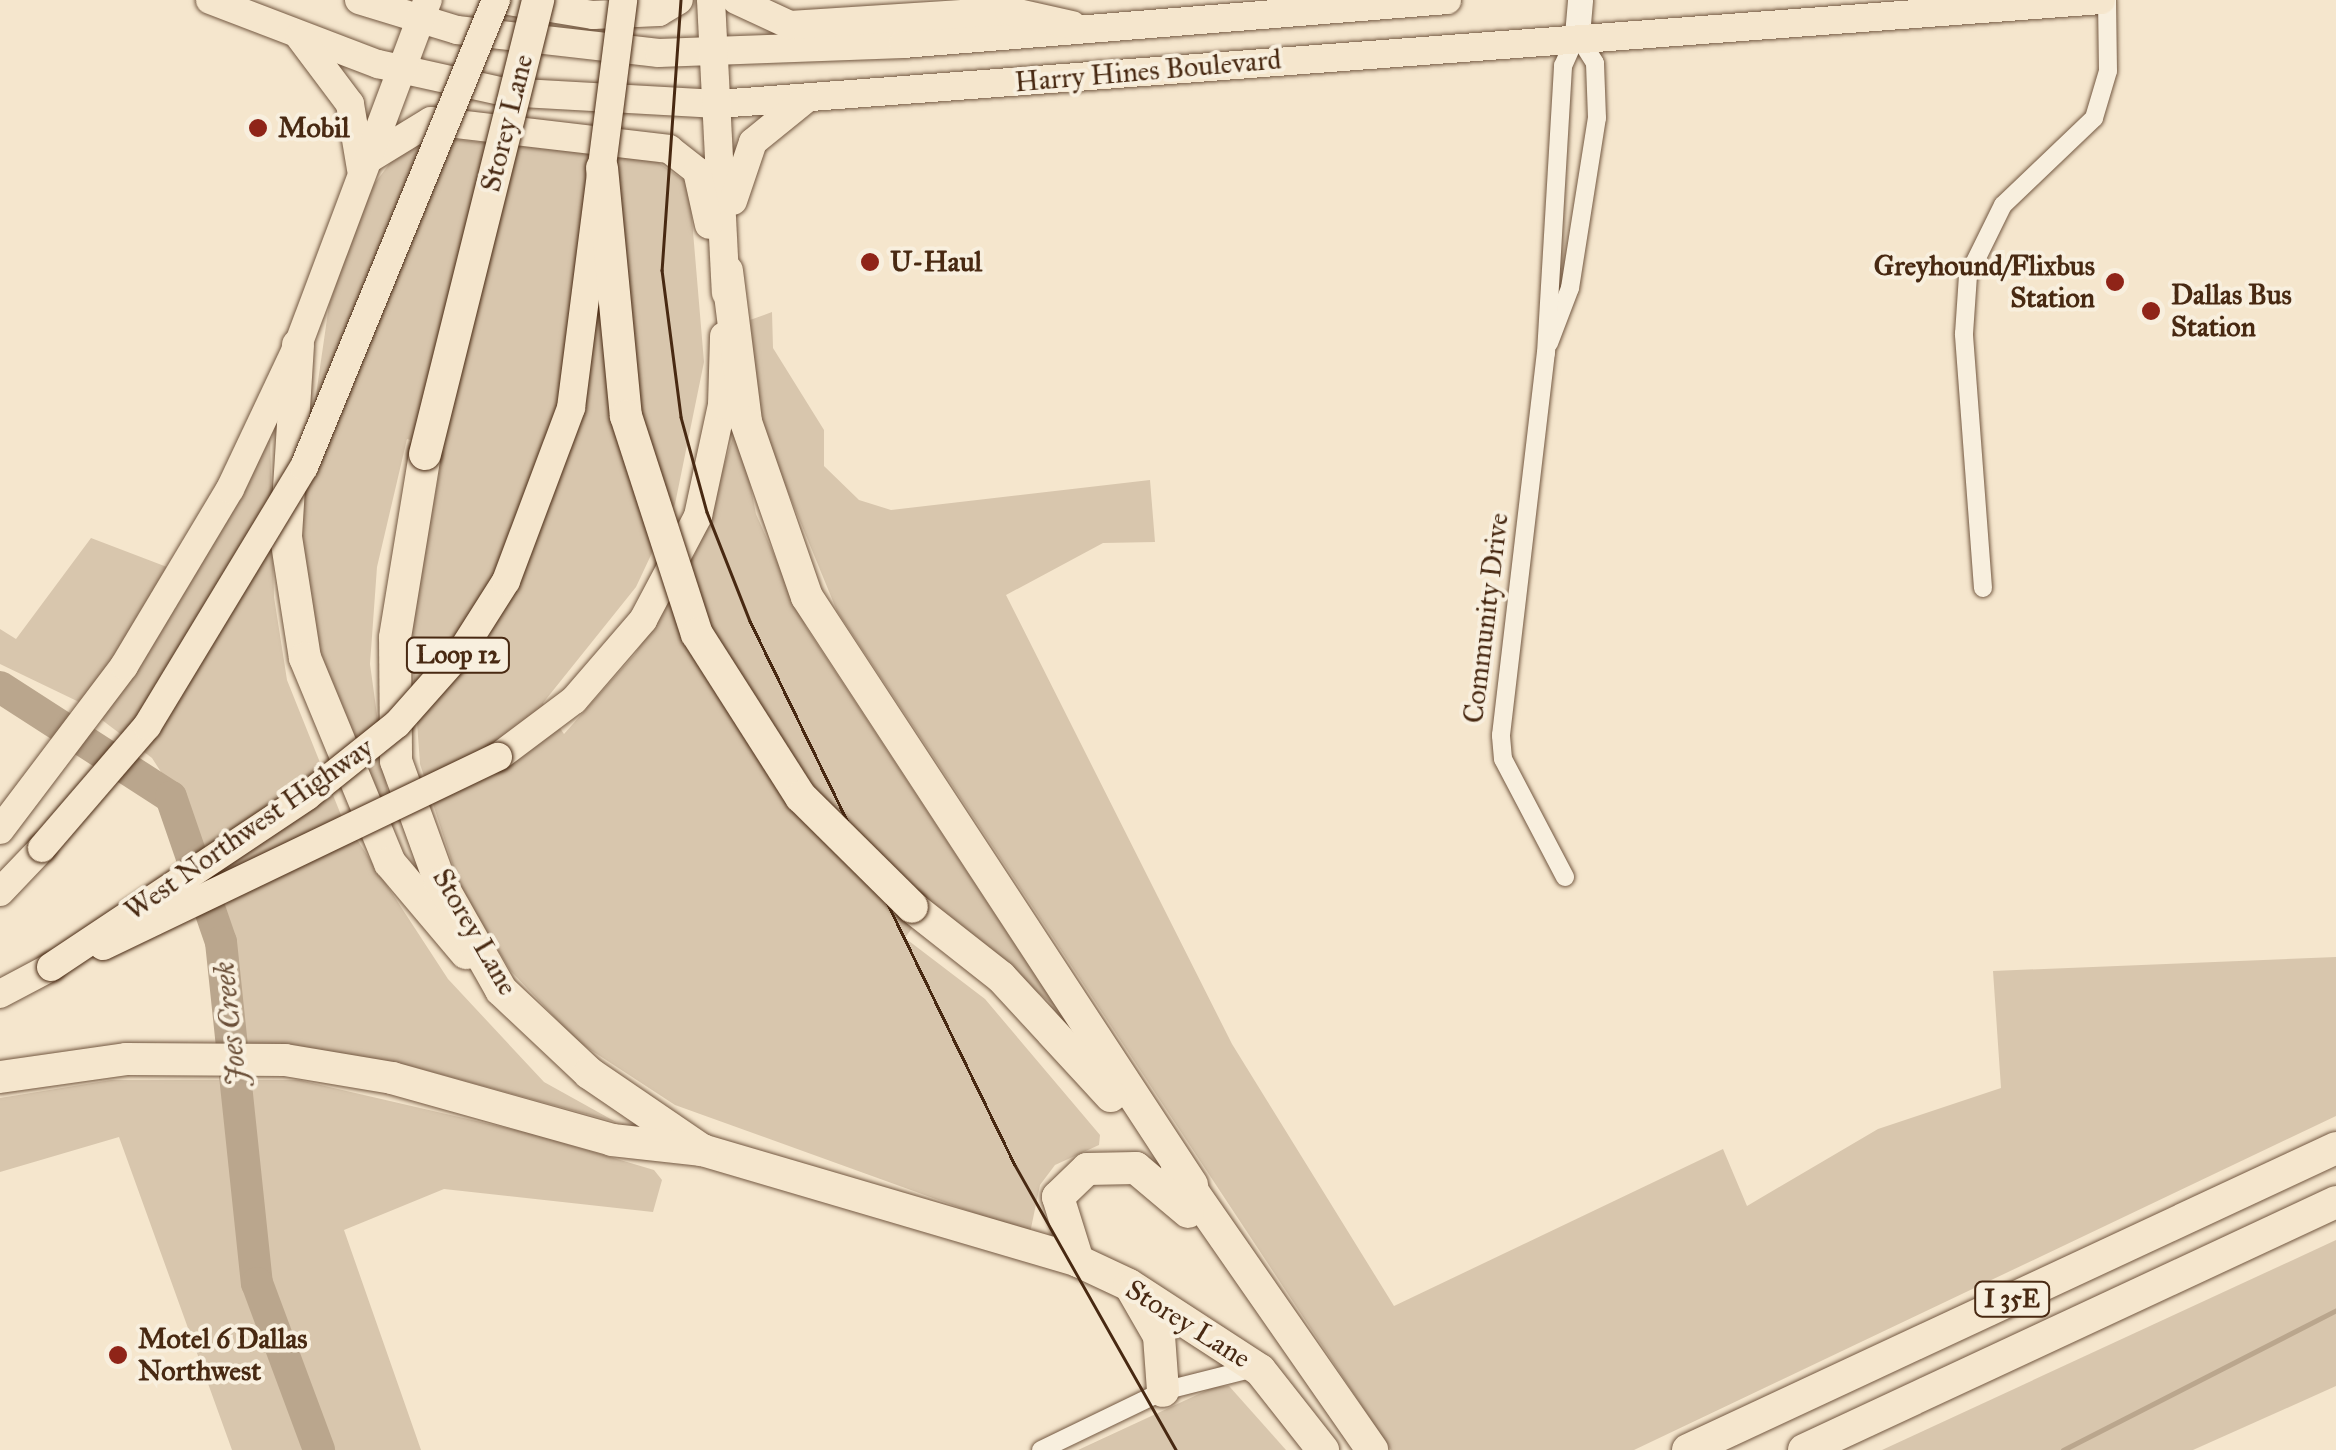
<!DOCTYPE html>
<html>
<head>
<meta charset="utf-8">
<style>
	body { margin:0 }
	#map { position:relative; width:2336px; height:1450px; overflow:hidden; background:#f5e6cd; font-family:"IM FELL Great Primer",serif }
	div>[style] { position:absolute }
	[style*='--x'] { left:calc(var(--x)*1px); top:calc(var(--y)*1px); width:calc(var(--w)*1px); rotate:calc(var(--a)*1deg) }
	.green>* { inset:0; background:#d8c6ad }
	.stream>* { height:5px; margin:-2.5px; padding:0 2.5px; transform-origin:2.5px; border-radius:2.5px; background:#baa68d }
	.river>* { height:32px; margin:-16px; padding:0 16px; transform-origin:16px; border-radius:16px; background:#baa68d }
	.roads { filter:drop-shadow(0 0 2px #735841) drop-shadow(0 0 2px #735841) }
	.street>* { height:18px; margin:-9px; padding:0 9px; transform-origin:9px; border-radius:9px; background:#f8efde }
	.secondary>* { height:25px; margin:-12.5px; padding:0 12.5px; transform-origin:12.5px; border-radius:12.5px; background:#f8efde }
	.primary>* { height:28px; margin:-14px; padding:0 14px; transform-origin:14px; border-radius:14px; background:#f5e6cd }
	.highway>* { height:32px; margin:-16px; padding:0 16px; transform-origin:16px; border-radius:16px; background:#f5e6cd }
	.tram>* { height:2.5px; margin:-1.25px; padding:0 1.25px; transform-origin:1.25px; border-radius:1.25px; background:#482912 }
	.bridges { filter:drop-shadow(0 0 2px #482912) drop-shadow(0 0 2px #482912) }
	.primary-bridge>* { height:28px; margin:-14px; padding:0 14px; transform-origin:14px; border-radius:14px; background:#f5e6cd }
	.highway-bridge>* { height:32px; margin:-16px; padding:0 16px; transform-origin:16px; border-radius:16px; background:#f5e6cd }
	.dots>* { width:28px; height:28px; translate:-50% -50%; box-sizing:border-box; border:5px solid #f8efde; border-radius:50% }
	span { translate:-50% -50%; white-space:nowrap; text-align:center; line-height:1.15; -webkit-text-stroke:8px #f8efde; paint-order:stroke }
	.shield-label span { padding:2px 8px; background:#f8efde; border:2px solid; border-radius:8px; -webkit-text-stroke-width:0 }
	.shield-label { font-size:25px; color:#482912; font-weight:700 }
	.street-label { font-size:28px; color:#482912 }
	.poi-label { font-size:28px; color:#482912; font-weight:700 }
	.left { translate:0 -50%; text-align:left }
	.right { translate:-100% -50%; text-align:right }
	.water-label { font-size:30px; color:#6a4e37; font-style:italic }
</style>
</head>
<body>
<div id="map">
	<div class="green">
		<i style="clip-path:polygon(411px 135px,655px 160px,689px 184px,704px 362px,675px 504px,636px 587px,543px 703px,564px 734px,635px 654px,695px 554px,738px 422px,756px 514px,806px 627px,1056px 1007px,928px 906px,905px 938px,985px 999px,1100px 1135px,1099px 1145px,1055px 1165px,1040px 1185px,1030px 1233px,675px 1105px,577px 1041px,510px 970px,460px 887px,420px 764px,410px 624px,444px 448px,407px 439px,377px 567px,370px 664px,388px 795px,366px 806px,333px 732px,296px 534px,329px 305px,366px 195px)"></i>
		<i style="clip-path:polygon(772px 312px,773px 348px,824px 430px,824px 466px,859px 500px,891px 510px,1150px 480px,1155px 542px,1103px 543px,1006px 595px,1232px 1044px,1394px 1306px,1723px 1149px,1747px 1206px,1878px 1129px,2001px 1088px,1993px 971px,2336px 957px,2336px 1116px,1634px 1450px,1391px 1450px,837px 611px,761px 426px,750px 320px)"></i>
		<i style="clip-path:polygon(270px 431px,274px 597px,287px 680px,341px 815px,448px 979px,544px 1082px,616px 1122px,410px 1066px,244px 1049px,225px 917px,188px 814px,152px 758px,77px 701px,0 664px,0 629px,16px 639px,91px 538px,167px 567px,106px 670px)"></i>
		<i style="clip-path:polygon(111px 1080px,299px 1080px,533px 1134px,654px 1170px,662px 1180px,653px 1212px,444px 1189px,344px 1230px,421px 1450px,232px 1450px,119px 1137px,0 1172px,0 1098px)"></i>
		<i style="clip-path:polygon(2336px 1240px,2336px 1386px,2193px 1450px,1882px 1450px)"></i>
		<i style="clip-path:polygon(1229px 1386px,1286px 1450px,1078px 1450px,1214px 1387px)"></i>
	</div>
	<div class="stream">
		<i style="--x:2063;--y:1450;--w:307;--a:-27.1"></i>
	</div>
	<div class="river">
		<i style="--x:0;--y:687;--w:203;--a:32.8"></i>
		<i style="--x:171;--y:797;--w:153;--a:71"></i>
		<i style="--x:221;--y:942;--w:343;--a:84"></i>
		<i style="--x:257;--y:1283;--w:178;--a:69.6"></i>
	</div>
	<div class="roads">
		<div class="street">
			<i style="--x:1549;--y:343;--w:59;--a:-69.1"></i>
			<i style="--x:1570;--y:288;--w:172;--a:-81"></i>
			<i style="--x:1597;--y:118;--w:55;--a:-92.1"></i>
			<i style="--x:1595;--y:63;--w:32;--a:-122"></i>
			<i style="--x:1983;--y:588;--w:255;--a:-94.3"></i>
			<i style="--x:1964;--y:334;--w:58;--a:-86.1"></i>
			<i style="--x:1968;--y:276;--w:79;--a:-63.8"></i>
			<i style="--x:2003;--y:205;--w:126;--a:-43.7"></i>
			<i style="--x:2094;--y:118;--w:49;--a:-73.4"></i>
			<i style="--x:2108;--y:71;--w:71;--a:-90.8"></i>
			<i style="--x:1565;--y:877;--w:133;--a:-117.7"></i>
			<i style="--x:1503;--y:759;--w:24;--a:-95"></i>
			<i style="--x:1501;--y:735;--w:385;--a:-83.3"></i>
			<i style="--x:1546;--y:353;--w:288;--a:-86.6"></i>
			<i style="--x:1563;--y:66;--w:34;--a:-66"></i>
			<i style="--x:1041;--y:1450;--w:136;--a:-25.8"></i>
			<i style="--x:1163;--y:1391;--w:90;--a:-14.2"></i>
		</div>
		<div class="secondary">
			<i style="--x:1577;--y:35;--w:35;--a:-85"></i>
		</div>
		<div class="primary">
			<i style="--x:210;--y:0;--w:180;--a:20.9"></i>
			<i style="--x:378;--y:64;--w:129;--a:12.5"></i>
			<i style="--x:504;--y:92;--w:214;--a:3.2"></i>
			<i style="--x:718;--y:104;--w:1387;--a:-4.3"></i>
			<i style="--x:359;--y:0;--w:102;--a:17"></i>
			<i style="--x:457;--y:30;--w:203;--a:6.5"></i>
			<i style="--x:659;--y:53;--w:244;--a:-2.1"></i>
			<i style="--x:903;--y:44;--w:546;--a:-4.62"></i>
			<i style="--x:502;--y:0;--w:92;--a:9.4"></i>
			<i style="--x:593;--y:15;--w:66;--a:-2.6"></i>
			<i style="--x:659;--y:12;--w:23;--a:-31"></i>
			<i style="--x:711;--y:0;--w:293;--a:87.1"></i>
			<i style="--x:736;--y:0;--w:60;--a:24.8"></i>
			<i style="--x:790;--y:25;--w:219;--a:-3.7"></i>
			<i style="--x:1009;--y:11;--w:65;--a:12.5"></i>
			<i style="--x:299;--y:36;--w:85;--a:53.1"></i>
			<i style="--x:350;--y:104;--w:66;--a:80.4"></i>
			<i style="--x:372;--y:157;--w:69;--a:-31.4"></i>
			<i style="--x:431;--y:121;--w:240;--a:6.7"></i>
			<i style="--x:669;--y:149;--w:36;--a:38"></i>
			<i style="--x:697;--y:171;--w:55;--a:77.5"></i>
			<i style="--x:733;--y:201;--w:62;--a:-71.3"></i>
			<i style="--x:753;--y:142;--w:68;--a:-39.1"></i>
			<i style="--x:498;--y:757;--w:95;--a:-36.9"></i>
			<i style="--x:574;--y:700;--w:106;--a:-49.2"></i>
			<i style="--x:643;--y:620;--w:118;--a:-62.1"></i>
			<i style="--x:698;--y:516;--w:114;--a:-77.8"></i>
			<i style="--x:722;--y:405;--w:69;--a:-88.3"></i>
			<i style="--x:0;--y:830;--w:206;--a:-52.9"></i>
			<i style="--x:124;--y:666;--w:206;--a:-59.1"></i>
			<i style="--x:230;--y:489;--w:159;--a:-64.7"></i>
			<i style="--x:298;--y:345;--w:369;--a:-69.4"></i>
			<i style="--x:0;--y:892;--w:61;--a:-46.3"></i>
			<i style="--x:0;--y:994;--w:58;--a:-27.9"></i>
		</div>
		<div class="highway">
			<i style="--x:727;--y:271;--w:152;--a:82.8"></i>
			<i style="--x:746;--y:422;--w:185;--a:70.8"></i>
			<i style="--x:807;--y:597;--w:703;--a:56.78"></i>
			<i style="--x:298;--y:345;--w:192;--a:93.6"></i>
			<i style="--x:286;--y:537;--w:122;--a:81.1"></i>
			<i style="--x:305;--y:658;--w:222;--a:67.5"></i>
			<i style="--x:390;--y:863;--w:118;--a:49.8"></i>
			<i style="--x:425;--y:454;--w:186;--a:99.3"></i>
			<i style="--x:395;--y:638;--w:123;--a:89.5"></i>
			<i style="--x:396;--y:761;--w:129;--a:70"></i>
			<i style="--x:440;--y:882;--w:124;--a:60.5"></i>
			<i style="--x:501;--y:990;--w:121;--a:43.3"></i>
			<i style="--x:589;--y:1073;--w:137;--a:34.3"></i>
			<i style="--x:702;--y:1150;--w:392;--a:16.4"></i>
			<i style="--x:1078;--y:1261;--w:56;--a:25.2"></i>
			<i style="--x:1129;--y:1285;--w:156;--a:33"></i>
			<i style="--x:1260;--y:1370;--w:102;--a:51.8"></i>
			<i style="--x:912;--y:907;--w:113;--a:38.2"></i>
			<i style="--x:1001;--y:977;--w:162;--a:47.3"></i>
			<i style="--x:0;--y:1077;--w:127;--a:-8.1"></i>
			<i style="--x:126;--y:1059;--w:159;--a:0.4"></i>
			<i style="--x:285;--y:1060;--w:109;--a:9.5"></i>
			<i style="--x:392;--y:1078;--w:229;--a:15.7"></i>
			<i style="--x:612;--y:1140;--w:91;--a:6.3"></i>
			<i style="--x:1177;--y:1169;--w:342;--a:55.2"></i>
			<i style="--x:1078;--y:1261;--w:67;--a:-107.4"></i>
			<i style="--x:1058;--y:1197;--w:40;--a:-44"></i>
			<i style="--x:1087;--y:1169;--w:49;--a:-1.2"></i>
			<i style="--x:1136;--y:1168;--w:68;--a:40.2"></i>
			<i style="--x:1132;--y:1289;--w:54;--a:60.1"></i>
			<i style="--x:1159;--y:1336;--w:55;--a:85.8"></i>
			<i style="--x:1688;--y:1450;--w:715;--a:-24.99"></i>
			<i style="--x:1804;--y:1450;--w:587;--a:-24.99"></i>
		</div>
	</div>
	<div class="tram">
		<i style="--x:681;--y:0;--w:271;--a:94"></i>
		<i style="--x:662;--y:270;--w:148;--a:82.6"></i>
		<i style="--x:681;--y:417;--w:98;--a:74.7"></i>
		<i style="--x:707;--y:512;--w:117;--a:68.5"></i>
		<i style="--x:750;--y:621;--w:605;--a:64.03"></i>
		<i style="--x:1015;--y:1165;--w:327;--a:60.5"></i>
	</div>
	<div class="bridges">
		<div class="primary-bridge">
			<i style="--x:42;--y:848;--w:161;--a:-49.3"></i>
			<i style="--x:147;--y:726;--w:303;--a:-58.8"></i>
			<i style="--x:304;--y:467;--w:505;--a:-67.65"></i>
			<i style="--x:103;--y:946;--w:438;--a:-25.6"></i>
			<i style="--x:51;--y:967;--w:308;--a:-33.7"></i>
			<i style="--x:307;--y:796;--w:115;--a:-38.7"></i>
			<i style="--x:397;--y:724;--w:96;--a:-48.4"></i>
			<i style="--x:461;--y:652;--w:84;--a:-57.6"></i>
			<i style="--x:506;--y:581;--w:185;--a:-69.4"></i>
			<i style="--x:571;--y:408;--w:411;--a:-82.7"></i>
		</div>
		<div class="highway-bridge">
			<i style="--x:602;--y:168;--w:249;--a:84.5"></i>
			<i style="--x:626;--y:416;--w:229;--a:72"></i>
			<i style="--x:697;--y:634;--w:193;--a:57.5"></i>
			<i style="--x:801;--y:797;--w:156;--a:44.7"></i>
			<i style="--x:425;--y:454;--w:468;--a:-76"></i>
		</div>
	</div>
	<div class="dots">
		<i style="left:258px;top:128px;background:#8f2418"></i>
		<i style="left:870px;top:262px;background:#8f2418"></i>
		<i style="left:2115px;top:282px;background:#8f2418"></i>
		<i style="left:2151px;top:311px;background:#8f2418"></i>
		<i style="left:118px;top:1355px;background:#8f2418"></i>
	</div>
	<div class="shield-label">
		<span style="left:458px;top:655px">Loop 12</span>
		<span style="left:2012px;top:1299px">I 35E</span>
	</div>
	<div class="street-label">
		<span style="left:1148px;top:71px;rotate:-5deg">Harry Hines Boulevard</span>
		<span style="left:507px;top:123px;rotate:-76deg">Storey Lane</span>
		<span style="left:1486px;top:618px;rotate:-83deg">Community Drive</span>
		<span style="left:249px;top:829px;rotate:-35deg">West Northwest Highway</span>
		<span style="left:475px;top:932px;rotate:60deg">Storey Lane</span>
		<span style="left:1188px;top:1324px;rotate:32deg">Storey Lane</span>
	</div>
	<div class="poi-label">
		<span class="left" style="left:278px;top:128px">Mobil</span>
		<span class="left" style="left:890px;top:262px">U-Haul</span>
		<span class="right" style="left:2095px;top:282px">Greyhound/Flixbus<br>Station</span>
		<span class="left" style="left:2171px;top:311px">Dallas Bus<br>Station</span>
		<span class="left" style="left:138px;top:1355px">Motel 6 Dallas<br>Northwest</span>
	</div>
	<div class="water-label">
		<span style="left:230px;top:1024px;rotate:-96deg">Joes Creek</span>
	</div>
</div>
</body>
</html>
